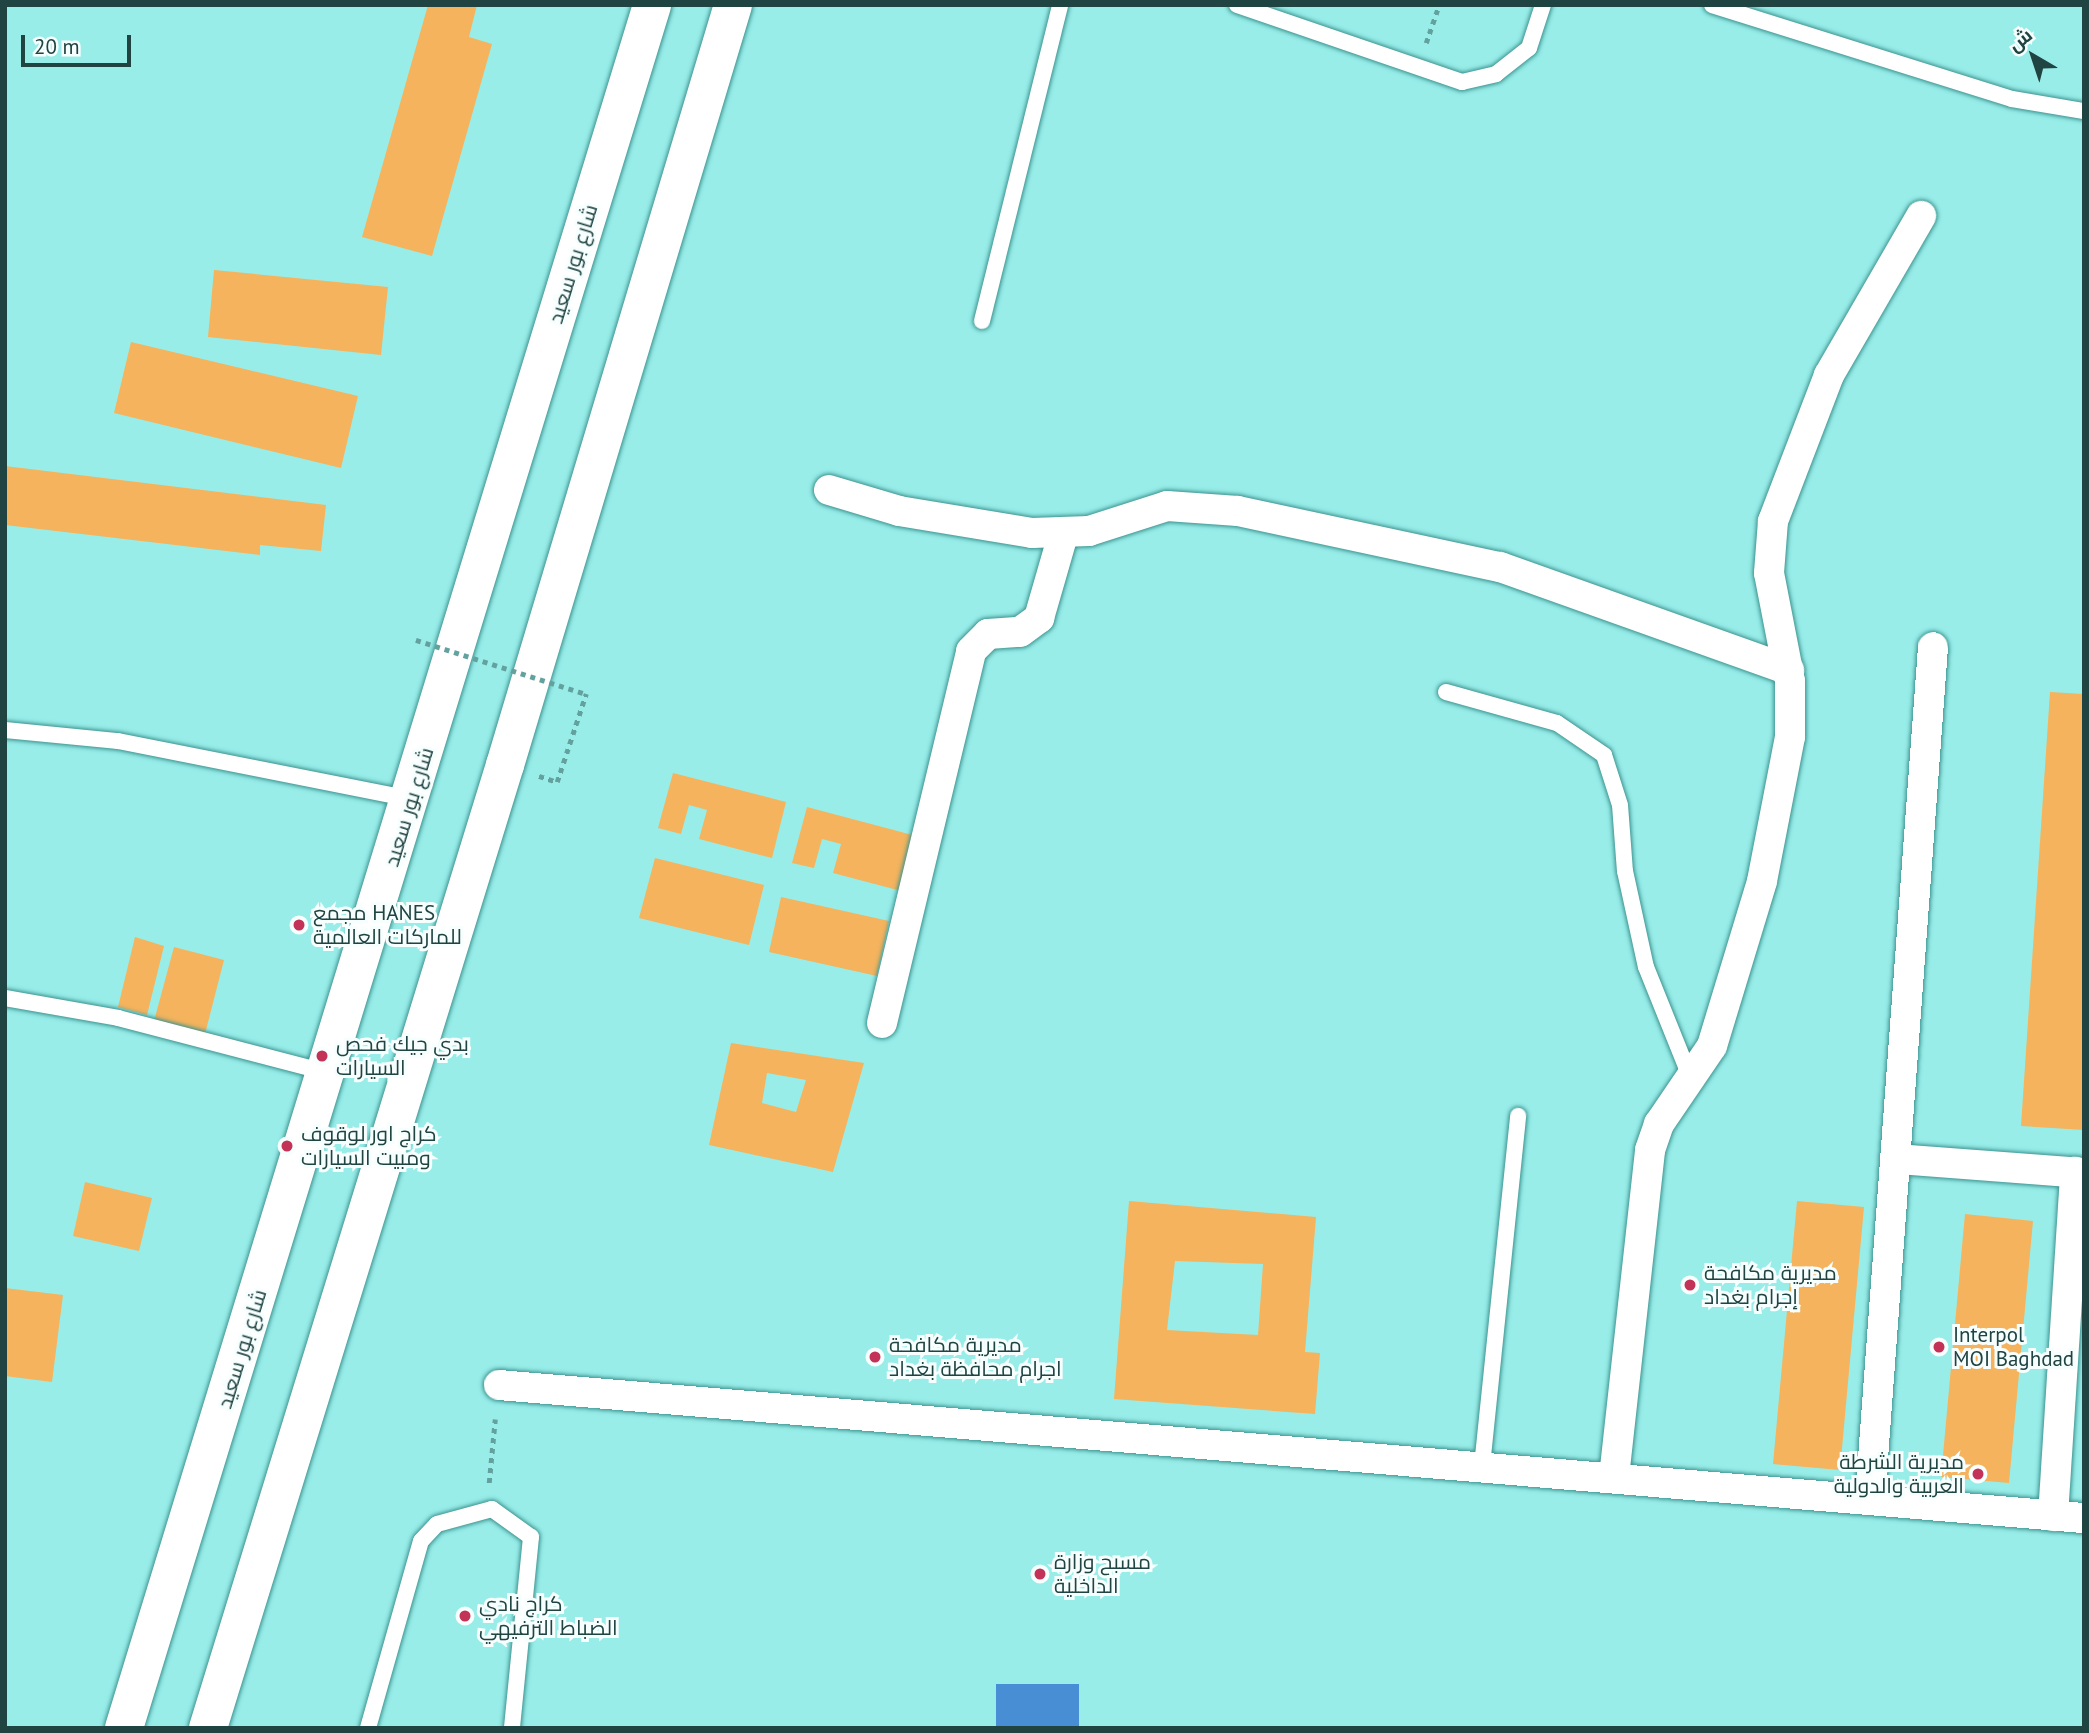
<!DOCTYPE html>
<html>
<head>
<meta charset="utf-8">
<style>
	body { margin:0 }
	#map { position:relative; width:2089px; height:1733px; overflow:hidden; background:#98ede9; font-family:"PT Sans",Cairo,sans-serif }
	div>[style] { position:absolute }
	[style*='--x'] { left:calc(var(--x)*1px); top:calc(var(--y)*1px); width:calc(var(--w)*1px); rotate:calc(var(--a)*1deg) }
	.water>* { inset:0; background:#488ed5 }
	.building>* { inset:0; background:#f5b35d }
	.path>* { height:4.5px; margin-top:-2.25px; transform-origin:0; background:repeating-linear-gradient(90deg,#62a19e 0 5px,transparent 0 10px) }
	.roads { filter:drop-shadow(0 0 2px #3c938f) drop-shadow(0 0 2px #3c938f) }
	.lane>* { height:16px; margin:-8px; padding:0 8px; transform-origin:8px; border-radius:8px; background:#fff }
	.street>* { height:30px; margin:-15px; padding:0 15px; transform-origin:15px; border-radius:15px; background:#fff }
	.primary>* { height:38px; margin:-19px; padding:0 19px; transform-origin:19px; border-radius:19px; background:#fff }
	.path-bridge>* { height:4.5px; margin-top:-2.25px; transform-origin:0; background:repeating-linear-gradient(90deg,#62a19e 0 5px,transparent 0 10px) }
	.dots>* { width:19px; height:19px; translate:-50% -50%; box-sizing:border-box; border:4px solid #f7fefe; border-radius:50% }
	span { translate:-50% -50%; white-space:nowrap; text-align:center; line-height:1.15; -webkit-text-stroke:6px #f7fefe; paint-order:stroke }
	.street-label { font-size:21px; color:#204442 }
	.poi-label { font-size:21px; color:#204442 }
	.left { translate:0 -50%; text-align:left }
	.right { translate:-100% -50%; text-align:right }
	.frame { position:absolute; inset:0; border:7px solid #204442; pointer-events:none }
	.north { position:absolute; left:1998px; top:21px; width:70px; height:70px; -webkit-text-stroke:5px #f7fefe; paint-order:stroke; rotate:321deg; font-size:19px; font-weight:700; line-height:28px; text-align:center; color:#204442 }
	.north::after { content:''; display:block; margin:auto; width:24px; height:32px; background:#204442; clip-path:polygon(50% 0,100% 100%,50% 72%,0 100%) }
	.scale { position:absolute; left:21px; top:35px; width:110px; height:32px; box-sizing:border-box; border:4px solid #204442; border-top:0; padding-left:9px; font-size:21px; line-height:24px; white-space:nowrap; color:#204442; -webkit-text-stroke:5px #f7fefe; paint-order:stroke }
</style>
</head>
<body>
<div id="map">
	<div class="water">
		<i style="clip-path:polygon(996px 1684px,1079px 1684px,1079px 1728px,996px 1728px)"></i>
	</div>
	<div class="building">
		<i style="clip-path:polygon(428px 5px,477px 5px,469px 37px,492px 44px,432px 256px,362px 237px)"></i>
		<i style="clip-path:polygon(214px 270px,388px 287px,381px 355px,208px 337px)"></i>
		<i style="clip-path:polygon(131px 342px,358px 396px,341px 468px,114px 413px)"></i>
		<i style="clip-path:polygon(5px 466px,326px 505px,321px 551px,260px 545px,260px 555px,5px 525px)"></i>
		<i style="clip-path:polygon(2050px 692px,2084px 694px,2084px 1130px,2021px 1126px)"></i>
		<i style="clip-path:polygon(673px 773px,786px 802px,772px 858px,699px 839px,707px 810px,689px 805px,681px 834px,658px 828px)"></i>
		<i style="clip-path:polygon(807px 807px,920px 837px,905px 892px,833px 873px,841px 844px,822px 839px,814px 868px,792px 863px)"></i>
		<i style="clip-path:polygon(655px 858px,764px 885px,749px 945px,639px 918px)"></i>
		<i style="clip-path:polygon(781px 897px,889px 921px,877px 976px,769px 952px)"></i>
		<i style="clip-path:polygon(135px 937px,164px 946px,147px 1015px,118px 1007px)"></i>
		<i style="clip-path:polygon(174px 947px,224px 960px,205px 1034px,154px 1021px)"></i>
		<i style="clip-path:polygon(evenodd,731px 1043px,864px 1063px,833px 1172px,709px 1145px,731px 1043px,767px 1073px,806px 1080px,796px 1112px,762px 1103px,767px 1073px)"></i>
		<i style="clip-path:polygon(85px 1182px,152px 1198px,139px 1251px,73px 1236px)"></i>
		<i style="clip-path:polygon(evenodd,1129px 1201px,1316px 1217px,1305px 1352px,1320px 1353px,1315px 1414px,1114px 1399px,1129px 1201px,1175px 1261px,1263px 1264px,1258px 1335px,1167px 1330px,1175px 1261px)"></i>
		<i style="clip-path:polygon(1797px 1201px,1864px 1207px,1840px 1470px,1773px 1464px)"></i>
		<i style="clip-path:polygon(1965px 1214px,2033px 1221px,2009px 1483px,1941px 1477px)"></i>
		<i style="clip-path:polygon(5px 1288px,63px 1295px,52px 1382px,5px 1376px)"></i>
	</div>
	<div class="path">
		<i style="--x:1426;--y:43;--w:40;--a:-71.1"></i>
		<i style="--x:539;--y:776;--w:19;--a:18"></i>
		<i style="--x:557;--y:782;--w:93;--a:-71.8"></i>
		<i style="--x:489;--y:1483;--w:64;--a:-84.6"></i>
	</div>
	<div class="roads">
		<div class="lane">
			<i style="--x:1237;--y:5;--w:238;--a:18.9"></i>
			<i style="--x:1462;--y:82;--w:35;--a:-13"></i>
			<i style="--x:1496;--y:74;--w:42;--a:-38.2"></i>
			<i style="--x:1529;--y:48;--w:45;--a:-72"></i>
			<i style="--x:1712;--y:5;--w:314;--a:17.4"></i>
			<i style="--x:2012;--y:99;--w:73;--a:9.5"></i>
			<i style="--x:982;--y:321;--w:325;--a:-76.1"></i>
			<i style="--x:1446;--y:692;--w:115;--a:15.6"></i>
			<i style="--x:1557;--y:723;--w:57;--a:34.2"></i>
			<i style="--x:1604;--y:755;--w:52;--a:72.3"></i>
			<i style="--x:1620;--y:805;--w:66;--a:85.7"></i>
			<i style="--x:1625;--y:871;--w:98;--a:77.7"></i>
			<i style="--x:1646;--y:967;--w:121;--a:68.1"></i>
			<i style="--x:5;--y:730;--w:114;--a:5.6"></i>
			<i style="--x:118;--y:741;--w:298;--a:11.2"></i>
			<i style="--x:5;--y:998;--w:115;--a:10"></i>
			<i style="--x:118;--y:1018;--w:214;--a:14.6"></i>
			<i style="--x:1482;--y:1466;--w:352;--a:-84.1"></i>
			<i style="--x:368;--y:1728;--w:194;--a:-74.2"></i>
			<i style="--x:421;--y:1541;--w:23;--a:-47"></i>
			<i style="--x:437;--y:1524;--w:57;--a:-15.3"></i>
			<i style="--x:492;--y:1509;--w:48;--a:35.7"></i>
			<i style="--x:531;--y:1537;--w:192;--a:95.7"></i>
		</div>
		<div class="street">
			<i style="--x:829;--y:490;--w:73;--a:16.7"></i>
			<i style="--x:899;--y:511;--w:135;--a:9.4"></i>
			<i style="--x:1032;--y:533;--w:57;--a:-2"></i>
			<i style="--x:1089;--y:531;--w:82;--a:-17.8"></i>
			<i style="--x:1167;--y:506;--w:71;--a:4"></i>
			<i style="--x:1238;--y:511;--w:268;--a:12.1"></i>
			<i style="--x:1500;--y:567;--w:307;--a:19.6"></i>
			<i style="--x:882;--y:1023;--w:382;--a:-76.5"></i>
			<i style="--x:971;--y:651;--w:24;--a:-45"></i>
			<i style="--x:988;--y:634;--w:32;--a:-4"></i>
			<i style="--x:1020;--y:632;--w:24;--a:-36"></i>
			<i style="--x:1039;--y:618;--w:86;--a:-73.9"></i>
			<i style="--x:1897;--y:1159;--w:188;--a:4.3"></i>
			<i style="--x:499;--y:1385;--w:1591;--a:4.8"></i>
			<i style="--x:1614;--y:1477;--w:329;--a:-83.7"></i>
			<i style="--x:1650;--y:1150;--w:28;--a:-71"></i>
			<i style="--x:1659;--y:1124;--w:94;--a:-55.8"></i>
			<i style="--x:1712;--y:1046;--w:172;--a:-73.1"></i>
			<i style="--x:1762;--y:881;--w:147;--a:-79"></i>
			<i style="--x:1790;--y:737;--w:56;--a:-90"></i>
			<i style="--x:1790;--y:681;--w:110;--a:-101"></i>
			<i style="--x:1769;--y:573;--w:52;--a:-85.6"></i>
			<i style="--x:1773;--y:521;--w:156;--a:-69"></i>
			<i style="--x:1829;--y:375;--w:184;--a:-59.9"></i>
			<i style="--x:1870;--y:1499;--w:854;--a:-85.77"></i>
			<i style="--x:2053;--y:1516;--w:345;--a:-86.3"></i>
		</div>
		<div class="primary">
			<i style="--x:124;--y:1728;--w:1802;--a:-72.96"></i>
			<i style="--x:208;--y:1728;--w:1008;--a:-72.86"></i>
			<i style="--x:505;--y:765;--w:793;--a:-73.3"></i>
		</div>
	</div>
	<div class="path-bridge">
		<i style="--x:416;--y:640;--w:178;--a:17.6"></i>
	</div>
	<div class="dots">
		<i style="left:299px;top:925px;background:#c33357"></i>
		<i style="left:322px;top:1056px;background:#c33357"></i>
		<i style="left:287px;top:1146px;background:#c33357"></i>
		<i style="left:1690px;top:1285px;background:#c33357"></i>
		<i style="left:1939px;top:1347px;background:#c33357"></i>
		<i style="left:875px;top:1357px;background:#c33357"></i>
		<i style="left:1978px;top:1474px;background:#c33357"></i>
		<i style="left:1040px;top:1574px;background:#c33357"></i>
		<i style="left:465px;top:1616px;background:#c33357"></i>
	</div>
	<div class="street-label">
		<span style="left:573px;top:264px;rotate:-73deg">شارع بور سعيد</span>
		<span style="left:409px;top:807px;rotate:-73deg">شارع بور سعيد</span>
		<span style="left:242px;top:1349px;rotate:-73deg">شارع بور سعيد</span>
	</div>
	<div class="poi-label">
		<span class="left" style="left:313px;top:925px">مجمع HANES<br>للماركات العالمية</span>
		<span class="left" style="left:336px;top:1056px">بدي جيك فحص<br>السيارات</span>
		<span class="left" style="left:301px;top:1146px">كراج اور لوقوف<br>ومبيت السيارات</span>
		<span class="left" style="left:1704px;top:1285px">مديرية مكافحة<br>إجرام بغداد</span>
		<span class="left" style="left:1953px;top:1347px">Interpol<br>MOI Baghdad</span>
		<span class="left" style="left:889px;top:1357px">مديرية مكافحة<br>اجرام محافظة بغداد</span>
		<span class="right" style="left:1964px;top:1474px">مديرية الشرطة<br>العربية والدولية</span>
		<span class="left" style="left:1054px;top:1574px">مسبح وزارة<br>الداخلية</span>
		<span class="left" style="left:479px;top:1616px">كراج نادي<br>الضباط الترفيهي</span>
	</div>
	<div class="frame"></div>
	<div class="north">ش</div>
	<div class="scale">20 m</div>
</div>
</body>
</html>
